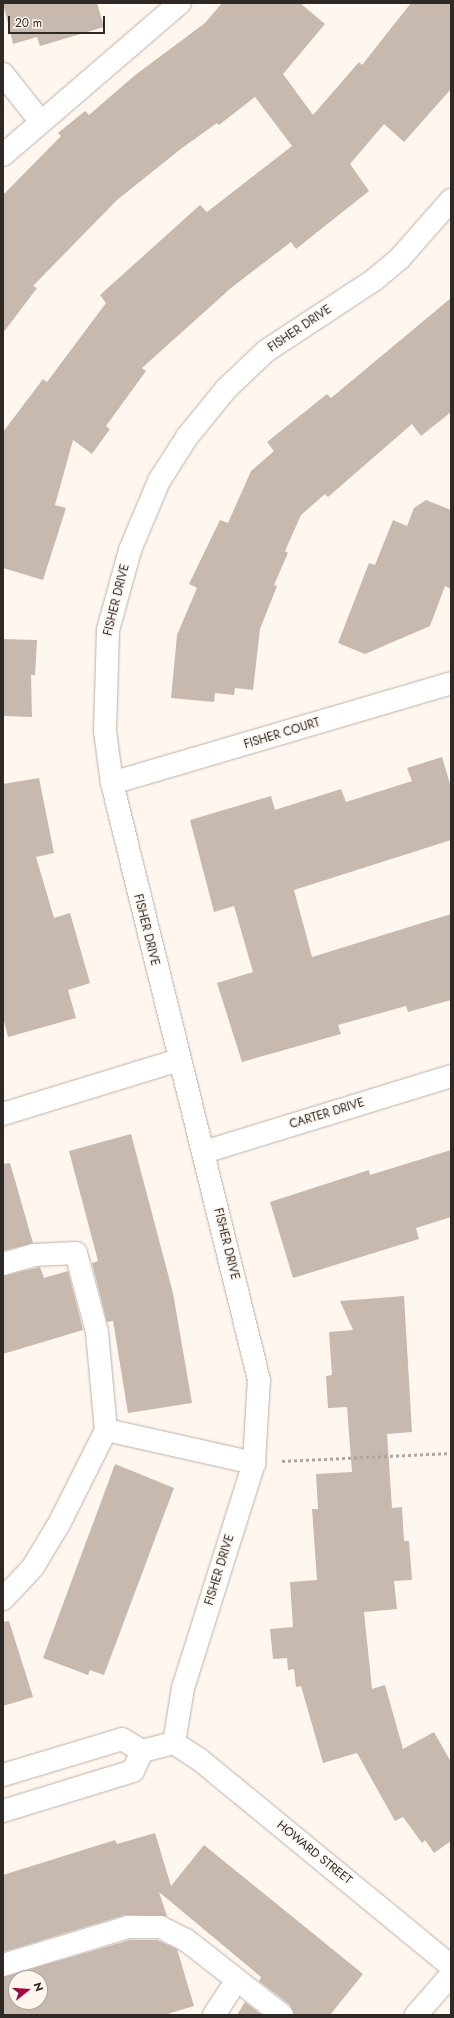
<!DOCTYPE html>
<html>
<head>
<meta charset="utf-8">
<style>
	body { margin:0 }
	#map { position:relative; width:454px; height:2018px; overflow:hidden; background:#fef6ef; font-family:Jost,sans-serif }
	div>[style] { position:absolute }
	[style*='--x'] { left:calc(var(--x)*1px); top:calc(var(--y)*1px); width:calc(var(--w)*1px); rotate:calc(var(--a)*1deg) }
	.building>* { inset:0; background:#c7b9ae }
	.path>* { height:2.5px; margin-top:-1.25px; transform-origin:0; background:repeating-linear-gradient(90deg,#aea7a1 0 3px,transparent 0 6px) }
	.roads { filter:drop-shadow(0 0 1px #beb0a5) drop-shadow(0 0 1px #beb0a5) }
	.minor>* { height:22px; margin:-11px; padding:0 11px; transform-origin:11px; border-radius:11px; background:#fff }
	span { translate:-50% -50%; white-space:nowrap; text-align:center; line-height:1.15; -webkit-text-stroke:3px #fef6ef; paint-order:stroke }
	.street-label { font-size:12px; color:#2f2925 }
	.frame { position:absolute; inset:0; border:4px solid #2f2925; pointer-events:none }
	.north { position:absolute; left:8px; top:1970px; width:40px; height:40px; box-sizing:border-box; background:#fef6ef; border:1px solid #aba49e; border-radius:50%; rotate:73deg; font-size:11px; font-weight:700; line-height:16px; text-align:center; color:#2f2925 }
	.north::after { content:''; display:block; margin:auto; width:14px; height:18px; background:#a20744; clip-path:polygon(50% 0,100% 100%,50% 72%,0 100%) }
	.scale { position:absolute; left:8px; top:16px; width:97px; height:18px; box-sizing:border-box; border:2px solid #2f2925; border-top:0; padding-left:5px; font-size:12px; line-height:14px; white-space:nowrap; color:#2f2925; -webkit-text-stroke:3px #fef6ef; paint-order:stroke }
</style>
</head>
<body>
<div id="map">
	<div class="building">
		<i style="clip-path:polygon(3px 3px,97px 3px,104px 27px,40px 46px,37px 37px,13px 44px)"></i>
		<i style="clip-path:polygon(222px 3px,300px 3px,325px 24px,283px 74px,313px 115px,359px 62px,362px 65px,411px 3px,451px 3px,451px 89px,404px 142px,384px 124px,350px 164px,369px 191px,296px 249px,291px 242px,231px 288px,142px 368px,146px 371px,106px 426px,110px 429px,92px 454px,73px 440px,55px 505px,66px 508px,43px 580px,3px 568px,3px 432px,43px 379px,47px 382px,106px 303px,100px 295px,200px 205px,207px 212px,292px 146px,255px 97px,219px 125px,217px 123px,182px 148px,117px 200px,33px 286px,37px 288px,3px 333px,3px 195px,61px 136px,58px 133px,85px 111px,89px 115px,134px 76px,205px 23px)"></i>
		<i style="clip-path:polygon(451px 298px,451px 412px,421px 436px,412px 424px,328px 497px,325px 494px,301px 515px,285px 551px,288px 553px,274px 585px,277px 586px,260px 629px,253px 690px,235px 688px,234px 695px,215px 693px,214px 702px,171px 698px,177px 635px,197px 588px,189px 584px,220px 520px,228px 523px,251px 471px,274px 451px,267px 442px,327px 394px,331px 398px)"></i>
		<i style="clip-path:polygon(426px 500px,451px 510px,451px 589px,445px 586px,430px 626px,365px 654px,338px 643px,369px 563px,375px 565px,393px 520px,407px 526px,414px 508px)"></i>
		<i style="clip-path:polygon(3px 639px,37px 640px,35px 675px,31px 675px,32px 717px,3px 716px)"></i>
		<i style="clip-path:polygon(442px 757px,451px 787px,451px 840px,294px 890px,312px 957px,451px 914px,451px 1000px,408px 1012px,406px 1006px,338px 1025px,341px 1034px,242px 1062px,217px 983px,253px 972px,234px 906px,214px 912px,190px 820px,271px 796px,275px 810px,341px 789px,346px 802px,412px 781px,407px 768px)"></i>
		<i style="clip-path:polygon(39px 778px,54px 853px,36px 857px,54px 918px,70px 913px,90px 983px,68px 990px,76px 1018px,8px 1037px,3px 1017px,3px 784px)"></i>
		<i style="clip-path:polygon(131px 1134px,173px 1293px,192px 1403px,128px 1413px,113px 1321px,107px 1322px,92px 1263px,98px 1261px,69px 1151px)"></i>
		<i style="clip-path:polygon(451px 1150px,451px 1217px,416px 1228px,419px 1239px,293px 1278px,270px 1202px,369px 1170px,370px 1175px)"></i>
		<i style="clip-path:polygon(10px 1163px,33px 1243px,3px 1251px,3px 1164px)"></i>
		<i style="clip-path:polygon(40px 1267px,44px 1278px,68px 1271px,83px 1330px,3px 1354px,3px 1276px)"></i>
		<i style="clip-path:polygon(404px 1296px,412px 1432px,387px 1434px,392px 1508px,402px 1507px,404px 1541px,409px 1541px,412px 1580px,394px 1581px,397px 1609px,364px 1612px,372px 1689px,385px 1685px,403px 1749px,434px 1732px,451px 1762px,451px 1841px,434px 1853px,425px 1840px,422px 1843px,403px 1817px,395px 1821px,357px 1753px,323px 1763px,301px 1686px,296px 1687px,294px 1669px,288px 1670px,287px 1658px,273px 1659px,270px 1629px,293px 1627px,290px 1582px,317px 1580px,312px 1509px,318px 1509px,316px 1474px,352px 1472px,347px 1407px,328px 1408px,326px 1376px,332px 1375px,329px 1332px,353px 1330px,340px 1301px)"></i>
		<i style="clip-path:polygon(115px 1464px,174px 1488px,104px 1675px,90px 1670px,88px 1675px,43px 1658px)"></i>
		<i style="clip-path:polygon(9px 1621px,33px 1697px,3px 1706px,3px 1622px)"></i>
		<i style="clip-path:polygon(155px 1833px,171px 1886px,204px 1845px,363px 1974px,330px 2015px,294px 2015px,290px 2005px,259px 1981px,261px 1977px,159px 1892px,167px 1916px,125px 1915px,3px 1952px,3px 1875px,115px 1840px,117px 1844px)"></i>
		<i style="clip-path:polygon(evenodd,130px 1940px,157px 1940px,177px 1949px,194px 2006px,164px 2015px,3px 2015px,3px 1977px,130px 1940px,16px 1978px,40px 1978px,40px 2002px,16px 2002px,16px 1978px)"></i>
		<i style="clip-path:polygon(245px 2002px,262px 2015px,237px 2015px)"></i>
	</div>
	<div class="path">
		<i style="--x:282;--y:1461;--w:169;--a:-2.7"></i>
	</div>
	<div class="roads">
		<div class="minor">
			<i style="--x:3;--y:74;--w:61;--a:51.6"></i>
			<i style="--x:3;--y:155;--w:233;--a:-40.7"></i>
			<i style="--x:112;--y:783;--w:353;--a:-16.4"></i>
			<i style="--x:3;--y:1114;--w:183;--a:-17.1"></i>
			<i style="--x:204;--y:1152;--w:258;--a:-17.1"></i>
			<i style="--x:3;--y:1264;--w:32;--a:-16"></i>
			<i style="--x:34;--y:1255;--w:42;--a:-2.7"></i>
			<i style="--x:76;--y:1253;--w:82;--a:75.1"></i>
			<i style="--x:97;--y:1332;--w:98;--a:84.8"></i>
			<i style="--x:106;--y:1430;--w:152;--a:12.6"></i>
			<i style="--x:3;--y:1599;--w:44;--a:-46.8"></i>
			<i style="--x:33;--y:1567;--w:52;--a:-59"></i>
			<i style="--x:60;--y:1522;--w:103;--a:-63.4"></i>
			<i style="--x:174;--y:1743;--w:30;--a:33"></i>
			<i style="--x:199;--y:1759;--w:326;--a:39.4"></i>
			<i style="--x:3;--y:1775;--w:124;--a:-16.8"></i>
			<i style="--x:122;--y:1739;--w:23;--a:31"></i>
			<i style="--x:142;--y:1751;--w:33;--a:-14"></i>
			<i style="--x:174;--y:1743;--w:56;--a:-80.7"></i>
			<i style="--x:183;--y:1688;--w:236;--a:-72.5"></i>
			<i style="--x:254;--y:1463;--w:83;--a:-86.6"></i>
			<i style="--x:259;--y:1380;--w:615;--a:-103.83"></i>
			<i style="--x:112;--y:783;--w:52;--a:-97.7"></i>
			<i style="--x:105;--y:731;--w:101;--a:-88.3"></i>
			<i style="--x:108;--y:630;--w:83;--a:-74.6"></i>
			<i style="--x:130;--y:550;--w:75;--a:-67.2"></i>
			<i style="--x:159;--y:481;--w:52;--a:-57.5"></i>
			<i style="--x:187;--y:437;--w:62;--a:-50.9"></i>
			<i style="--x:226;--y:389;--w:55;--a:-43.5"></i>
			<i style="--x:266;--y:351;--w:129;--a:-33.3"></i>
			<i style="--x:374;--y:280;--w:34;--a:-40"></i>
			<i style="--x:400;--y:258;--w:77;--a:-48.7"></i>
			<i style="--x:3;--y:1811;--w:136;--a:-17.1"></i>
			<i style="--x:133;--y:1771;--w:22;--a:-66"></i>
			<i style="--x:3;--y:1965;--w:131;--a:-16.9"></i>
			<i style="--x:128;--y:1927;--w:32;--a:0"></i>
			<i style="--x:160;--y:1927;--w:29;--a:27"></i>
			<i style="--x:186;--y:1940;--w:122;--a:38"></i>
			<i style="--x:214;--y:2015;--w:40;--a:-57.1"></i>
			<i style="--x:416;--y:2015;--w:53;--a:-48.8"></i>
		</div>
	</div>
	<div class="street-label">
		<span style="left:300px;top:329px;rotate:-34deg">FISHER DRIVE</span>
		<span style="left:117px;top:600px;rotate:-76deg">FISHER DRIVE</span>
		<span style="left:282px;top:734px;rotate:-17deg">FISHER COURT</span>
		<span style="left:146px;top:930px;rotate:76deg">FISHER DRIVE</span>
		<span style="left:327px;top:1114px;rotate:-17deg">CARTER DRIVE</span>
		<span style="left:226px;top:1244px;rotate:76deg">FISHER DRIVE</span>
		<span style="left:220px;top:1570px;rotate:-73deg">FISHER DRIVE</span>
		<span style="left:314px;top:1853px;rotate:39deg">HOWARD STREET</span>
	</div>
	<div class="frame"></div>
	<div class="north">N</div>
	<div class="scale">20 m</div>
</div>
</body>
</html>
